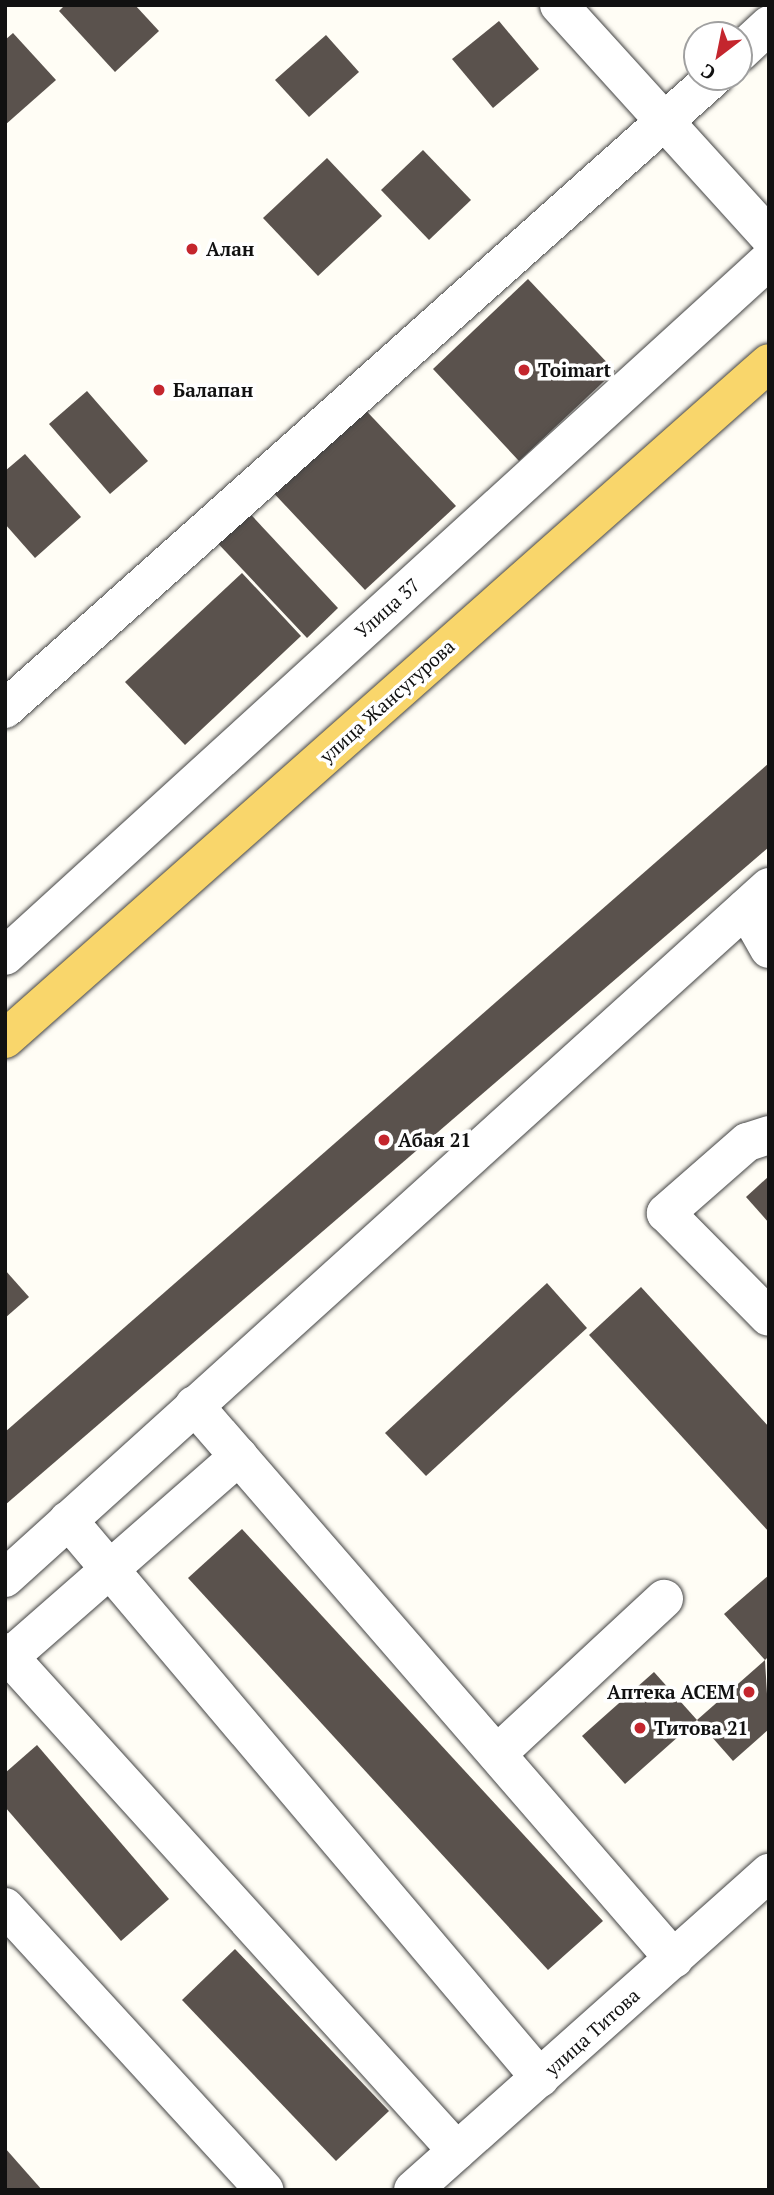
<!DOCTYPE html>
<html>
<head>
<meta charset="utf-8">
<style>
	body { margin:0 }
	#map { position:relative; width:774px; height:2195px; overflow:hidden; background:#fffdf5; font-family:"PT Serif",serif }
	div>[style] { position:absolute }
	[style*='--x'] { left:calc(var(--x)*1px); top:calc(var(--y)*1px); width:calc(var(--w)*1px); rotate:calc(var(--a)*1deg) }
	.building>* { inset:0; background:#5a524d }
	.roads { filter:drop-shadow(0 0 2px #444) drop-shadow(0 0 2px #444) }
	.minor>* { height:38px; margin:-19px; padding:0 19px; transform-origin:19px; border-radius:19px; background:#fff }
	.major>* { height:38px; margin:-19px; padding:0 19px; transform-origin:19px; border-radius:19px; background:#f9d66b }
	.dots>* { width:19px; height:19px; translate:-50% -50%; box-sizing:border-box; border:4px solid #fff; border-radius:50% }
	span { translate:-50% -50%; white-space:nowrap; text-align:center; line-height:1.15; -webkit-text-stroke:7px #fff; paint-order:stroke }
	.poi-label { font-size:19px; color:#111; font-weight:700 }
	.left { translate:0 -50%; text-align:left }
	.right { translate:-100% -50%; text-align:right }
	.street-label { font-size:19px; color:#111 }
	.frame { position:absolute; inset:0; border:7px solid #111; pointer-events:none }
	.north { position:absolute; left:683px; top:21px; width:70px; height:70px; box-sizing:border-box; background:#fff; border:2px solid #a0a0a0; border-radius:50%; rotate:212deg; font-size:19px; font-weight:700; line-height:28px; text-align:center; color:#111 }
	.north::after { content:''; display:block; margin:auto; width:24px; height:32px; background:#c4262e; clip-path:polygon(50% 0,100% 100%,50% 72%,0 100%) }
</style>
</head>
<body>
<div id="map">
	<div class="building">
		<i style="clip-path:polygon(65px 5px,135px 5px,159px 31px,115px 72px,59px 11px)"></i>
		<i style="clip-path:polygon(499px 21px,539px 69px,493px 108px,452px 59px)"></i>
		<i style="clip-path:polygon(13px 33px,56px 80px,5px 125px,5px 40px)"></i>
		<i style="clip-path:polygon(326px 35px,359px 72px,309px 117px,275px 80px)"></i>
		<i style="clip-path:polygon(423px 150px,471px 200px,429px 240px,381px 190px)"></i>
		<i style="clip-path:polygon(327px 158px,382px 216px,318px 276px,263px 218px)"></i>
		<i style="clip-path:polygon(528px 279px,615px 371px,519px 461px,433px 369px)"></i>
		<i style="clip-path:polygon(87px 391px,148px 461px,110px 494px,49px 424px)"></i>
		<i style="clip-path:polygon(357px 401px,456px 506px,365px 590px,267px 486px)"></i>
		<i style="clip-path:polygon(25px 454px,81px 517px,35px 558px,5px 524px,5px 471px)"></i>
		<i style="clip-path:polygon(242px 505px,338px 608px,307px 638px,210px 535px)"></i>
		<i style="clip-path:polygon(242px 573px,301px 636px,185px 745px,125px 682px)"></i>
		<i style="clip-path:polygon(769px 763px,769px 847px,5px 1505px,5px 1432px)"></i>
		<i style="clip-path:polygon(769px 1176px,769px 1223px,746px 1197px)"></i>
		<i style="clip-path:polygon(5px 1270px,29px 1297px,5px 1318px)"></i>
		<i style="clip-path:polygon(547px 1283px,587px 1328px,426px 1476px,385px 1433px)"></i>
		<i style="clip-path:polygon(641px 1287px,769px 1427px,769px 1532px,589px 1335px)"></i>
		<i style="clip-path:polygon(242px 1529px,603px 1921px,548px 1970px,188px 1578px)"></i>
		<i style="clip-path:polygon(769px 1575px,769px 1656px,765px 1660px,724px 1614px)"></i>
		<i style="clip-path:polygon(765px 1660px,769px 1729px,733px 1761px,697px 1720px)"></i>
		<i style="clip-path:polygon(654px 1672px,697px 1720px,625px 1784px,582px 1736px)"></i>
		<i style="clip-path:polygon(37px 1745px,169px 1899px,121px 1941px,5px 1807px,5px 1773px)"></i>
		<i style="clip-path:polygon(235px 1949px,389px 2111px,336px 2161px,182px 2000px)"></i>
		<i style="clip-path:polygon(5px 2148px,42px 2190px,5px 2190px)"></i>
	</div>
	<div class="roads">
		<div class="minor">
			<i style="--x:559;--y:5;--w:313;--a:47.8"></i>
			<i style="--x:739;--y:53;--w:41;--a:-43"></i>
			<i style="--x:5;--y:709;--w:950;--a:-41.71"></i>
			<i style="--x:746;--y:908;--w:47;--a:60.7"></i>
			<i style="--x:5;--y:956;--w:1033;--a:-42.33"></i>
			<i style="--x:769;--y:1135;--w:23;--a:162"></i>
			<i style="--x:747;--y:1142;--w:108;--a:138.8"></i>
			<i style="--x:666;--y:1213;--w:146;--a:45.3"></i>
			<i style="--x:194;--y:1405;--w:733;--a:49.09"></i>
			<i style="--x:68;--y:1520;--w:731;--a:49.77"></i>
			<i style="--x:5;--y:1578;--w:1030;--a:-42.13"></i>
			<i style="--x:5;--y:1652;--w:673;--a:47.83"></i>
			<i style="--x:5;--y:1661;--w:311;--a:-41.2"></i>
			<i style="--x:497;--y:1754;--w:228;--a:-42.9"></i>
			<i style="--x:5;--y:1907;--w:384;--a:47.5"></i>
			<i style="--x:413;--y:2190;--w:477;--a:-41.7"></i>
		</div>
		<div class="major">
			<i style="--x:5;--y:1039;--w:1020;--a:-41.5"></i>
		</div>
	</div>
	<div class="dots">
		<i style="left:192px;top:249px;background:#c4262e"></i>
		<i style="left:524px;top:370px;background:#c4262e"></i>
		<i style="left:159px;top:390px;background:#c4262e"></i>
		<i style="left:384px;top:1140px;background:#c4262e"></i>
		<i style="left:749px;top:1692px;background:#c4262e"></i>
		<i style="left:640px;top:1728px;background:#c4262e"></i>
	</div>
	<div class="poi-label">
		<span class="left" style="left:206px;top:249px">Алан</span>
		<span class="left" style="left:538px;top:370px">Toimart</span>
		<span class="left" style="left:173px;top:390px">Балапан</span>
		<span class="left" style="left:398px;top:1140px">Абая 21</span>
		<span class="right" style="left:735px;top:1692px">Аптека АСЕМ</span>
		<span class="left" style="left:654px;top:1728px">Титова 21</span>
	</div>
	<div class="street-label">
		<span style="left:387px;top:608px;rotate:-42deg">Улица 37</span>
		<span style="left:387px;top:701px;rotate:-42deg">улица Жансугурова</span>
		<span style="left:592px;top:2032px;rotate:-42deg">улица Титова</span>
	</div>
	<div class="frame"></div>
	<div class="north">С</div>
</div>
</body>
</html>
